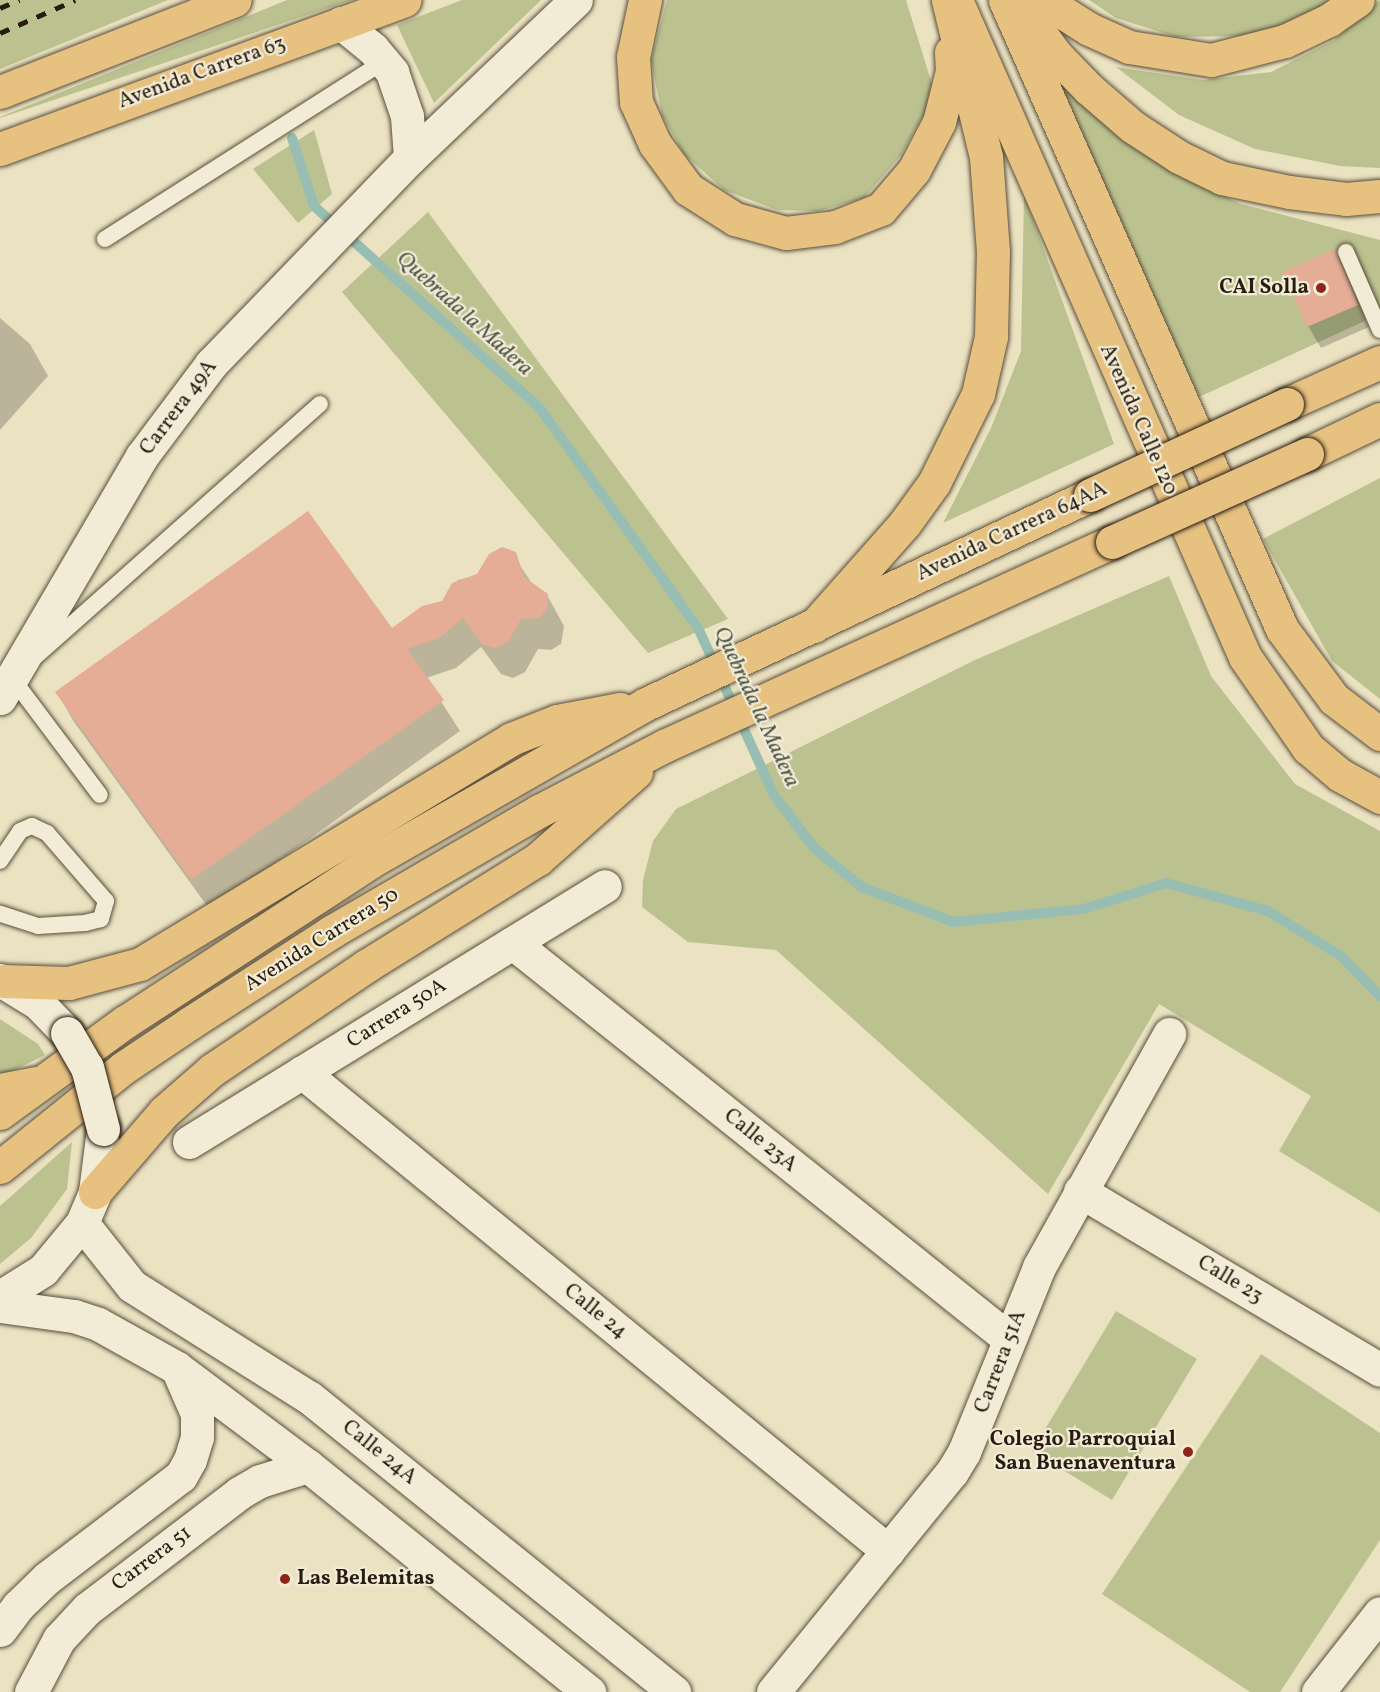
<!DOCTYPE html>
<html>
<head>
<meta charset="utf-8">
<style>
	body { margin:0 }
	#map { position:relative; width:1380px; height:1692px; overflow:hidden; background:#ebe2c1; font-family:Vollkorn,serif }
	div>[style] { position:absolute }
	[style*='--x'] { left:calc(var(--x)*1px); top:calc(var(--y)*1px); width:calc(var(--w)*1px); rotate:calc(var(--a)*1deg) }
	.green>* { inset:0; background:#bbc290 }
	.shadow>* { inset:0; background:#0003 }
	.stream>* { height:10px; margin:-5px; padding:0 5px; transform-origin:5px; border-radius:5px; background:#98beb3 }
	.building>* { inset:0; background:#e5ac96 }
	.roads { filter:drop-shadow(0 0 2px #594d3c) drop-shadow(0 0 2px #594d3c) }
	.service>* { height:16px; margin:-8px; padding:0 8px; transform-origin:8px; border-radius:8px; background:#f2ecd7 }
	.minor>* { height:33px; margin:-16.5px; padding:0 16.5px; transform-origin:16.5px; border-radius:16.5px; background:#f2ecd7 }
	.tertiary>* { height:33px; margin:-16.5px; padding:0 16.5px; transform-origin:16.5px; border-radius:16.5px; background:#f2ecd7 }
	.secondary>* { height:33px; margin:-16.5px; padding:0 16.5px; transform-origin:16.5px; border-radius:16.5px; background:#f2ecd7 }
	.primary>* { height:33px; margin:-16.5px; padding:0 16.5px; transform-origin:16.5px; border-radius:16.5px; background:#e6c180 }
	.trunk>* { height:33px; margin:-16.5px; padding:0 16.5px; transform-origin:16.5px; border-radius:16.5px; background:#e6c180 }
	.rail>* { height:4.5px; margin-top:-2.25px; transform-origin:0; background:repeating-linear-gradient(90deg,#281b0f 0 10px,transparent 0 20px) }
	.bridges { filter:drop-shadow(0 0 2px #281b0f) drop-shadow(0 0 2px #281b0f) }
	.secondary-bridge>* { height:33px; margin:-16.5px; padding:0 16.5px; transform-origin:16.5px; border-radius:16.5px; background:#f2ecd7 }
	.primary-bridge>* { height:33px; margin:-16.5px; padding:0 16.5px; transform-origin:16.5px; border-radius:16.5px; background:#e6c180 }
	.dots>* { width:16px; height:16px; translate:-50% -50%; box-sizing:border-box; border:3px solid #f2ecd7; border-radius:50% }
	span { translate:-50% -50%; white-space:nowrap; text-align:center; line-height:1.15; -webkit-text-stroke:4.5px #f2ecd7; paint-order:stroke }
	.street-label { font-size:21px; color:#281b0f }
	.poi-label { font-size:21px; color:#281b0f; font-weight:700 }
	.right { translate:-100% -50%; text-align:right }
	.left { translate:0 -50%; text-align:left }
	.water-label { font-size:22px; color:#4f5448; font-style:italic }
</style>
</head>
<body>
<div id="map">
	<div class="green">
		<i style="clip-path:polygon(0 0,168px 0,0 69px)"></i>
		<i style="clip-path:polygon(287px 0,352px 0,0 118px,0 117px)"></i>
		<i style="clip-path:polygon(462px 0,541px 0,434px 103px,397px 25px)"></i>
		<i style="clip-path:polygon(667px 0,906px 0,935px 94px,901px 155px,864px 198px,819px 211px,777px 210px,724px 190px,684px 154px,662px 115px,651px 60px)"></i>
		<i style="clip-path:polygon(1089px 0,1332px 0,1308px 16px,1250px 36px,1176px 37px,1116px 18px)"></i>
		<i style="clip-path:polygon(1380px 0,1380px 168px,1340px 166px,1255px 149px,1179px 115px,1116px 67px,1203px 80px,1271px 72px,1334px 40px)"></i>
		<i style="clip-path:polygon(1059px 85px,1174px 173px,1241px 204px,1380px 240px,1380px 314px,1199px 397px)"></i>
		<i style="clip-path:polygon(314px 130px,332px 194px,298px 223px,253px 169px)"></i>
		<i style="clip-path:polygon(1024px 195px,1114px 444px,943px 523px,991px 428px,1021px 351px)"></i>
		<i style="clip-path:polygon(428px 212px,728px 619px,648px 653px,342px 292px)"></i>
		<i style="clip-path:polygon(1380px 478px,1380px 699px,1332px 661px,1263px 539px)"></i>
		<i style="clip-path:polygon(1169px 576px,1211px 676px,1295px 784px,1380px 831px,1380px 1213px,1279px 1151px,1311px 1096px,1159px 1004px,1048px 1194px,776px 950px,688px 942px,642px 907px,643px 880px,653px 841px,676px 809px,975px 660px)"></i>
		<i style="clip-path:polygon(0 1019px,38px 1044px,45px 1055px,0 1077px)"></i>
		<i style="clip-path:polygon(72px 1142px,67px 1189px,31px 1238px,0 1264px,0 1206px)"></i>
		<i style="clip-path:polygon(1116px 1311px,1197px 1359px,1112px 1500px,1032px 1451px)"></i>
		<i style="clip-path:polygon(1261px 1354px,1380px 1433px,1380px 1540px,1280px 1692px,1250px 1692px,1102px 1594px)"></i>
	</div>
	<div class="shadow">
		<i style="clip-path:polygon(1336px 251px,1369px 327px,1321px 348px,1308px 326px)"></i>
		<i style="clip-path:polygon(0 318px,30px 344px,48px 376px,0 430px)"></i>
		<i style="clip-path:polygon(509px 549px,533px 585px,547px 595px,564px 626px,561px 644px,551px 650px,538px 649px,525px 672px,513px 678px,501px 674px,481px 647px,456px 668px,426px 678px,460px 731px,210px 910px,74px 722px,57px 692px,392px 631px,442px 602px,458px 580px,478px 575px,495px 551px)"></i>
	</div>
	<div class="stream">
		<i style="--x:292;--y:138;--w:71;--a:72.1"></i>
		<i style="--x:314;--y:206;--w:302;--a:41.8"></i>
		<i style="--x:539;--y:407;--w:274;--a:54.3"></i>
		<i style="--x:699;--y:630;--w:181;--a:65.6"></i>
		<i style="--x:774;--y:795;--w:68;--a:52.8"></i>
		<i style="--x:815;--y:849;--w:60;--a:39"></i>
		<i style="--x:862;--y:887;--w:97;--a:21"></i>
		<i style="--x:953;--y:922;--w:132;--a:-5.7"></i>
		<i style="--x:1084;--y:909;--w:86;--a:-17.6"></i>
		<i style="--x:1166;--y:883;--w:106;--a:15.4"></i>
		<i style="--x:1268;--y:911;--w:86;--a:31.7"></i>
		<i style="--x:1341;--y:956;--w:56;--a:45.7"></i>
	</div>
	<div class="building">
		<i style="clip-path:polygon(1336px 249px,1358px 305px,1307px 327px,1282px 272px)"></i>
		<i style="clip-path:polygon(308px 511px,392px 628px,422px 606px,442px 601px,452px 583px,477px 574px,489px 554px,502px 547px,516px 552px,524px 577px,548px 594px,548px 607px,540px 618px,521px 619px,508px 642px,495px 648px,482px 644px,463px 618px,439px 638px,407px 649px,444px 700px,191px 880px,55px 692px)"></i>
	</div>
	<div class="roads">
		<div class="service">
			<i style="--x:105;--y:239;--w:330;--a:-32.5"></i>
			<i style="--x:1346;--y:252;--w:85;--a:66.4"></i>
			<i style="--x:35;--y:657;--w:381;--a:-41.6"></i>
			<i style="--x:14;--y:676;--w:3;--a:135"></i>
			<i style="--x:12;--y:678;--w:146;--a:53.1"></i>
			<i style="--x:0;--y:861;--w:36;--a:-56"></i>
			<i style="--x:20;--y:831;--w:13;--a:-23"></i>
			<i style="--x:32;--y:826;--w:17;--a:25"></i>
			<i style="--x:47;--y:833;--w:90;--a:49.1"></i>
			<i style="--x:106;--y:901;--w:19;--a:106"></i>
			<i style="--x:101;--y:919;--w:16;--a:166"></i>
			<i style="--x:85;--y:923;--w:47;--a:176.3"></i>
			<i style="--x:38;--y:926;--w:40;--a:-162"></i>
		</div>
		<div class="minor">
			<i style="--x:341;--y:23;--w:41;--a:39.1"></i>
			<i style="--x:373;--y:49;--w:30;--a:50"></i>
			<i style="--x:392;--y:72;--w:46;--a:71.2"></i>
			<i style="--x:407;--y:116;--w:42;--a:85.9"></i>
			<i style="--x:0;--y:698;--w:281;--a:-59.6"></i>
			<i style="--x:142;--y:456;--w:115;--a:-53.1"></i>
			<i style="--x:211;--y:364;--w:286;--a:-46"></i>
			<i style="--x:410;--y:158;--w:229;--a:-43.6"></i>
			<i style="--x:513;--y:943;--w:633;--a:38.59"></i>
			<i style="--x:302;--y:1072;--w:757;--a:39.26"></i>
			<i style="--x:189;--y:1142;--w:488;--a:-31.6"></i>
			<i style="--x:1080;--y:1191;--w:349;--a:30.8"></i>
			<i style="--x:773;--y:1692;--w:284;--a:-50.9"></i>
			<i style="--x:952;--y:1472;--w:23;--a:-59"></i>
			<i style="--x:964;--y:1452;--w:200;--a:-67.9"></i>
			<i style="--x:1039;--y:1267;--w:267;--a:-60.8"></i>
			<i style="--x:1318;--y:1692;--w:100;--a:-51.9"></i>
		</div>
		<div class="tertiary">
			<i style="--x:0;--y:1630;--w:30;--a:-53"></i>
			<i style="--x:18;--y:1606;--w:40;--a:-44"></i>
			<i style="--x:47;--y:1578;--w:168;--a:-37.3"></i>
			<i style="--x:181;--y:1476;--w:18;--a:-61"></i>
			<i style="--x:190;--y:1460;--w:24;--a:-73"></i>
			<i style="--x:197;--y:1437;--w:23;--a:-90"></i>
			<i style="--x:197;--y:1414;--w:50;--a:-113.5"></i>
			<i style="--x:31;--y:1692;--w:60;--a:-62.2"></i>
			<i style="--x:59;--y:1639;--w:41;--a:-47"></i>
			<i style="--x:87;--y:1609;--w:191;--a:-37.3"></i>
			<i style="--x:239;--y:1493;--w:24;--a:-30"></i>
			<i style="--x:260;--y:1481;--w:50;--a:-17.4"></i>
		</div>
		<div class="secondary">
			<i style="--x:0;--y:980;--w:44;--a:31.2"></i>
			<i style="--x:38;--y:1003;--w:42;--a:46"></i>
			<i style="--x:82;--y:1223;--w:80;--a:51.6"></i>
			<i style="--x:132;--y:1286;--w:210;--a:32.2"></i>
			<i style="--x:310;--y:1398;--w:468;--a:38.9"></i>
			<i style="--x:0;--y:1297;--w:51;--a:-32.1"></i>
			<i style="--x:43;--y:1270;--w:61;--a:-50.3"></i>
			<i style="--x:82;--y:1223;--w:34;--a:-67"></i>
			<i style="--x:95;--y:1192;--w:64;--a:-82.8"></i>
			<i style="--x:0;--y:1306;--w:75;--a:7.7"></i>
			<i style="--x:74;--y:1316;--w:25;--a:18"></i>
			<i style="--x:98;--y:1324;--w:90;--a:29.1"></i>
			<i style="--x:177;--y:1368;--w:164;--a:36.8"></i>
			<i style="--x:308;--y:1466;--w:361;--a:38.8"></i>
		</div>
		<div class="primary">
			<i style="--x:1005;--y:0;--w:687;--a:66.23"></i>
			<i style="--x:1282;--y:629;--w:87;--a:53.4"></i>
			<i style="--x:1334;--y:699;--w:58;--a:37.3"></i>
			<i style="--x:959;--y:7;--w:710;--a:66.25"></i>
			<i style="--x:1245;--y:657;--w:111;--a:55.3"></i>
			<i style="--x:1308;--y:748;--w:42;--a:40.2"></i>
			<i style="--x:1340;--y:775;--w:46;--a:28.8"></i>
			<i style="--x:1287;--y:404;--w:102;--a:-24.3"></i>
			<i style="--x:1307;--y:454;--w:81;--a:-25.6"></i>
			<i style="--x:3;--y:981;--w:66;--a:1.7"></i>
			<i style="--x:69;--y:983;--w:73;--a:-15"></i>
			<i style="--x:140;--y:964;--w:434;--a:-31.2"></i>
			<i style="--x:511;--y:739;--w:49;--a:-21.4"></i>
			<i style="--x:557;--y:721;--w:64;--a:-10.8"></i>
			<i style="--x:0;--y:1113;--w:155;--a:-36.1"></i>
			<i style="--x:125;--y:1022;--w:293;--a:-33.1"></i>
			<i style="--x:370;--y:862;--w:318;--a:-29.8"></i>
			<i style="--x:646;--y:704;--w:491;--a:-25.2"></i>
			<i style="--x:0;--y:1167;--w:158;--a:-38.8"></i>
			<i style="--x:123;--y:1068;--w:81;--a:-33.9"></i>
			<i style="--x:190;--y:1023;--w:168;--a:-32.8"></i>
			<i style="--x:331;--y:932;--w:241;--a:-30.2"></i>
			<i style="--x:539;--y:811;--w:141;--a:-27.5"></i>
			<i style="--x:664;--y:746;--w:492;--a:-24.5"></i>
			<i style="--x:95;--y:1192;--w:106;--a:-49.2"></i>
			<i style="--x:164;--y:1112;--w:64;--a:-41.2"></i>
			<i style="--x:212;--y:1070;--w:186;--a:-34"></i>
			<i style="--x:366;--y:966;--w:203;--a:-31.9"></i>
			<i style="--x:538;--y:859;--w:131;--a:-41.6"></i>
		</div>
		<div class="trunk">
			<i style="--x:645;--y:0;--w:58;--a:101.9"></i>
			<i style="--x:633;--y:57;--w:45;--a:86.2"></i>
			<i style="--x:636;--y:102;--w:46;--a:65.7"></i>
			<i style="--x:655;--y:144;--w:56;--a:53.7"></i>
			<i style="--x:688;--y:189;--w:56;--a:32.6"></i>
			<i style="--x:735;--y:219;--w:53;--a:15.4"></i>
			<i style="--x:786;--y:233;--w:49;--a:-7"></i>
			<i style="--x:835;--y:227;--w:49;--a:-21.4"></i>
			<i style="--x:881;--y:209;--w:51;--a:-49.8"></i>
			<i style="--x:914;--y:170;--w:54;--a:-62.5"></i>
			<i style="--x:939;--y:122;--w:53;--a:-75.7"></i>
			<i style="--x:952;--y:71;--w:19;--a:-93"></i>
			<i style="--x:1016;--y:0;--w:68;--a:54"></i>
			<i style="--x:1056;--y:55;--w:47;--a:45.9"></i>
			<i style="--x:1089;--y:89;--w:58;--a:40.8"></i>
			<i style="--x:1133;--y:127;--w:55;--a:33.1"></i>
			<i style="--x:1179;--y:157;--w:48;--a:26"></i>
			<i style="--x:1222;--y:178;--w:68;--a:11.8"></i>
			<i style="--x:1289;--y:192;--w:57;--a:7"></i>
			<i style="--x:1346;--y:199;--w:34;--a:-5"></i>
			<i style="--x:1043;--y:0;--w:54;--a:32.2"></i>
			<i style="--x:1089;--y:29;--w:44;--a:24.2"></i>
			<i style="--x:1129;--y:47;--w:83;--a:9"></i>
			<i style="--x:1211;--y:60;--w:76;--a:-14.4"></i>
			<i style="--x:1285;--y:41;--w:49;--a:-25.5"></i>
			<i style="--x:1329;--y:20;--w:35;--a:-35"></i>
			<i style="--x:0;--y:92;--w:252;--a:-21.4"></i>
			<i style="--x:0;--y:149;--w:431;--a:-20.2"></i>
			<i style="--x:814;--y:626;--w:137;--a:-48.5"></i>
			<i style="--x:905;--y:523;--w:49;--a:-54.1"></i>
			<i style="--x:934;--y:483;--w:99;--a:-63.7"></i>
			<i style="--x:978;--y:394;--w:58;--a:-77.2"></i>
			<i style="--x:991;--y:337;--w:85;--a:-88.7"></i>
			<i style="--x:993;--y:252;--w:95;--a:-94.2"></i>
			<i style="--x:986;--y:157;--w:162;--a:-103.6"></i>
			<i style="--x:0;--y:1090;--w:37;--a:-11"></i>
		</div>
	</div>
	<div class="rail">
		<i style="--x:0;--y:8;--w:21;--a:-23"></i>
		<i style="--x:0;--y:33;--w:82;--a:-23.7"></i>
	</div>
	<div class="bridges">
		<div class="secondary-bridge">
			<i style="--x:67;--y:1033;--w:39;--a:60"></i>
			<i style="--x:87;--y:1067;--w:64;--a:75.5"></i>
		</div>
		<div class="primary-bridge">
			<i style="--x:1090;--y:495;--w:217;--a:-24.8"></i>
			<i style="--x:1112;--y:542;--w:214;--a:-24.3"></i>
		</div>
	</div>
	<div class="dots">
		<i style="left:1321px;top:288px;background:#8f2418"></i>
		<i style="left:1188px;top:1452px;background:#8f2418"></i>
		<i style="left:285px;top:1579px;background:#8f2418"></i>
	</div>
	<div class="street-label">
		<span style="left:202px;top:73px;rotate:-20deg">Avenida Carrera 63</span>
		<span style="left:179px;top:408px;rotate:-53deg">Carrera 49A</span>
		<span style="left:1138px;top:420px;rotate:66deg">Avenida Calle 120</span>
		<span style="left:1012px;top:532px;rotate:-25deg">Avenida Carrera 64AA</span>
		<span style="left:322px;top:940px;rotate:-32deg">Avenida Carrera 50</span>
		<span style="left:397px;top:1014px;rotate:-32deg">Carrera 50A</span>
		<span style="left:760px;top:1141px;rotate:39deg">Calle 23A</span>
		<span style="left:1230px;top:1280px;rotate:31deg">Calle 23</span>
		<span style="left:595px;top:1312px;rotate:39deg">Calle 24</span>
		<span style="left:1001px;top:1362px;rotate:-69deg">Carrera 51A</span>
		<span style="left:379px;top:1453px;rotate:39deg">Calle 24A</span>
		<span style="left:152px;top:1559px;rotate:-37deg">Carrera 51</span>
	</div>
	<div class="poi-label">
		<span class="right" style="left:1309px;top:288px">CAI Solla</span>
		<span class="right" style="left:1176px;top:1452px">Colegio Parroquial<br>San Buenaventura</span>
		<span class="left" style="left:297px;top:1579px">Las Belemitas</span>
	</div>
	<div class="water-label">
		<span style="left:464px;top:314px;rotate:42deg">Quebrada la Madera</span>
		<span style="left:756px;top:707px;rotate:65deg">Quebrada la Madera</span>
	</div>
</div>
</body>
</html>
